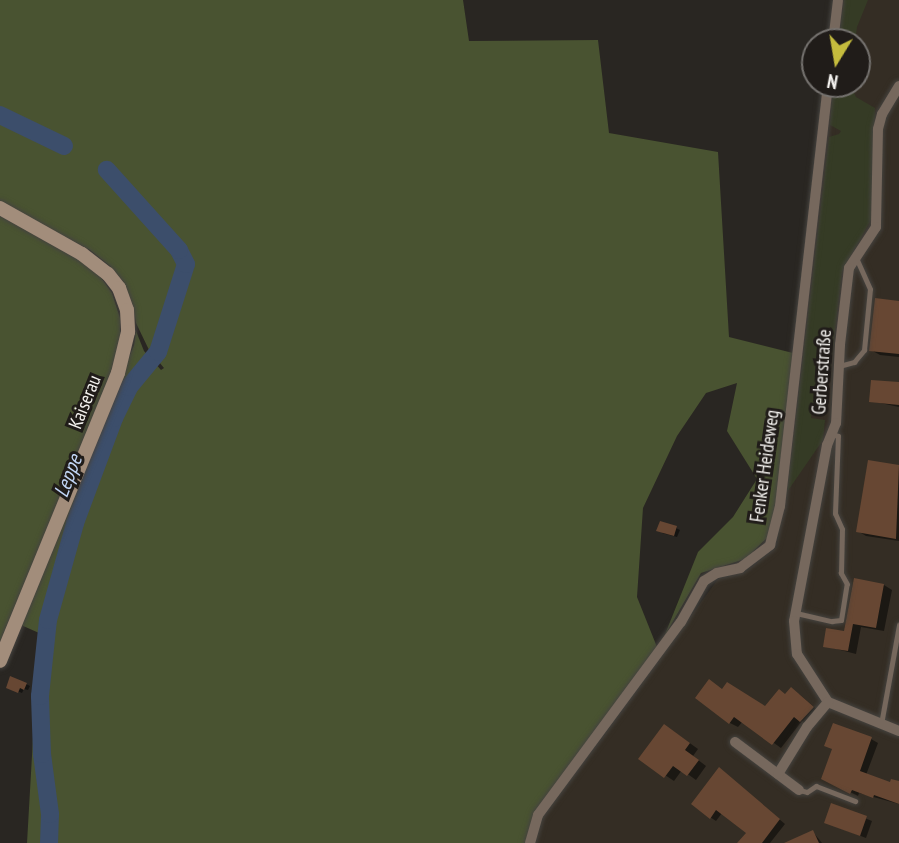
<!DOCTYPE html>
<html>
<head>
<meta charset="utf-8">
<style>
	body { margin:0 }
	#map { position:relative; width:899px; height:843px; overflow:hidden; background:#292622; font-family:"PT Sans Narrow",sans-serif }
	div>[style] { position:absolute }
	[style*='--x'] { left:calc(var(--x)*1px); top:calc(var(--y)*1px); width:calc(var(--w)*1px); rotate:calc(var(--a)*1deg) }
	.built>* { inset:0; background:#342d24 }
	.green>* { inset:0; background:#353b25 }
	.forest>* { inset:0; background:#495331 }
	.shadow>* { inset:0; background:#0007 }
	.river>* { height:18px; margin:-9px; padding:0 9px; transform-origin:9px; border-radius:9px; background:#3c4e6b }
	.building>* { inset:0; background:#674733 }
	.roads { filter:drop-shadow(0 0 2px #45433f) drop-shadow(0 0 2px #45433f) }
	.lane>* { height:5px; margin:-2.5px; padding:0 2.5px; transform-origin:2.5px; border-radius:2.5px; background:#76685d }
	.street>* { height:10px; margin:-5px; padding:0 5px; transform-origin:5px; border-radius:5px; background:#76685d }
	.secondary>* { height:14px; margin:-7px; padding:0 7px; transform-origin:7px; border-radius:7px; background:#a28d7b }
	span { translate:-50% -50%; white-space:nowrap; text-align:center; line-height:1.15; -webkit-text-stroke:6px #201c19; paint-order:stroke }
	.street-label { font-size:19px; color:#f4f2ef }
	.water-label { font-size:21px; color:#c1d5f5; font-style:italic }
	.north { position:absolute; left:801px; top:28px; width:70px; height:70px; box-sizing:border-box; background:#201c19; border:2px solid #75726f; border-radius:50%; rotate:191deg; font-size:19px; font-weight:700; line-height:28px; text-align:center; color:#f4f2ef }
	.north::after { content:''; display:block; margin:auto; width:24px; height:32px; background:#c5bc3d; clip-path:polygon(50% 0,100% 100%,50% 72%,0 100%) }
</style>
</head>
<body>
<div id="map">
	<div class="built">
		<i style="clip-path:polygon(842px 0,899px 0,899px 843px,532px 843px,540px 815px,600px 741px,718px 579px,745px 572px,777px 547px,831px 84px,857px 84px,857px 42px,836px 42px)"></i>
	</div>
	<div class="green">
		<i style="clip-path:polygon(844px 0,868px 0,857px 27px,855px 42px,838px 42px)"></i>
		<i style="clip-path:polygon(833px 84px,850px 84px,856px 97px,875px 108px,872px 218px,842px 272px,826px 405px,813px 404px,811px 418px,825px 420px,823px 440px,787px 492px,829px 137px,839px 134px,841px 131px,830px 125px)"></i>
	</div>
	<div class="forest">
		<i style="clip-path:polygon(0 0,463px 0,469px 41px,598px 40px,609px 133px,718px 152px,729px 337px,793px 353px,777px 505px,768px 537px,745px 559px,701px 573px,664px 637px,698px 552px,733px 517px,757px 479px,727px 431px,737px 383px,706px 393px,677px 436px,643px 508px,637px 597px,657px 647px,536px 813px,527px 843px,27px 843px,39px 633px,21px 625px,134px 345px,136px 331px,144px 351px,161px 370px,164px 368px,149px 350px,136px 323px,133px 305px,123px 281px,110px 266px,90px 250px,0 202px)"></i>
		<i style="clip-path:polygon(0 216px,86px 264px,102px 279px,112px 293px,120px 318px,120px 341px,112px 372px,0 642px)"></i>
	</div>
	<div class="shadow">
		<i style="clip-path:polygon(899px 303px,899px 357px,880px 355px,871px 350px)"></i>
		<i style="clip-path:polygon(899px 384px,899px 407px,871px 401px)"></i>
		<i style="clip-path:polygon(870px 462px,899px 467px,899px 541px,866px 536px,858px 531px)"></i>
		<i style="clip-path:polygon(676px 528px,680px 530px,677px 537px,662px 533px)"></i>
		<i style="clip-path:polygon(884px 585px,892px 590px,884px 631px,861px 627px,856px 654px,825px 646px,845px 633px)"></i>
		<i style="clip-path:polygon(26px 684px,30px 686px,28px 690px,24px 689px,22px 693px,12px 689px)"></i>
		<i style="clip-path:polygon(723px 690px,766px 708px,786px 695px,799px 694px,820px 712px,809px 725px,802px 721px,781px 748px,743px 721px,738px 727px,730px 723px)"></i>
		<i style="clip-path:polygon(673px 731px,698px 749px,693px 756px,706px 766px,696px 780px,682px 770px,674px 781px,641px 759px)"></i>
		<i style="clip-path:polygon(871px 739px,878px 743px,866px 775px,891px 784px,899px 783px,899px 804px,859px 793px,858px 796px,830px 782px)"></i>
		<i style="clip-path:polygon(720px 769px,785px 824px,770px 843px,740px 843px,748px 832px,722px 813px,716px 821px,710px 817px)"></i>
		<i style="clip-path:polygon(832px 805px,872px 821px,866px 838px,832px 825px)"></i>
		<i style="clip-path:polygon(813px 832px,822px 843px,788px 843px)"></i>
	</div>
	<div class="river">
		<i style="--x:0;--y:115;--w:71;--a:25.8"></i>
		<i style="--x:49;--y:843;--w:29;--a:-88"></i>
		<i style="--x:50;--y:814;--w:61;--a:-97.6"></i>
		<i style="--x:42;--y:754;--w:58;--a:-92"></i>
		<i style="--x:40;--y:696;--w:76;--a:-84"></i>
		<i style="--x:48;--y:620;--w:101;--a:-74.4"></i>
		<i style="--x:75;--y:523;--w:112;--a:-69.6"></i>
		<i style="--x:114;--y:418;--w:34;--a:-64"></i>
		<i style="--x:129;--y:387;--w:45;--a:-50.4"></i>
		<i style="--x:158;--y:352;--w:92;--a:-72.3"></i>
		<i style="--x:186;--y:264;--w:16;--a:-117"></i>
		<i style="--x:179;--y:250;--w:108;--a:-132"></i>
	</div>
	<div class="building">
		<i style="clip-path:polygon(875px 298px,899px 301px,899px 354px,869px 351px)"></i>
		<i style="clip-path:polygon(871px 380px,899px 382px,899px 405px,869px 402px)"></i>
		<i style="clip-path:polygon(868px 460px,899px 465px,896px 539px,856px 532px)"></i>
		<i style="clip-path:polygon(660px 521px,677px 526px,674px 536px,656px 531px)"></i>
		<i style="clip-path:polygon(854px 578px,884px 584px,876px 628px,853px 624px,848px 651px,823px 647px,826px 628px,844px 631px)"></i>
		<i style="clip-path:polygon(10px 676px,27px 683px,24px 690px,20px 688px,18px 693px,6px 688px)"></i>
		<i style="clip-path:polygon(709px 679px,722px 689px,727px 682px,765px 706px,779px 689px,785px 694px,791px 687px,814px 707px,800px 722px,794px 717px,772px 745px,734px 717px,729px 724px,695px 698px)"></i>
		<i style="clip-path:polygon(833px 723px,872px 737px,860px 771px,890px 782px,891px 779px,899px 781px,899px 804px,874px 795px,873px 798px,852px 790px,850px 794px,821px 779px,832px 749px,824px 746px)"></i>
		<i style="clip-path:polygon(664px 724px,690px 743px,685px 750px,699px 760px,687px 776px,673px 766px,664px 778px,638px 759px)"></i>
		<i style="clip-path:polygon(719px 767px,780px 819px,762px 843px,737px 843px,746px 833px,716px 810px,710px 819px,691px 804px)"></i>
		<i style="clip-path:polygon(831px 803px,867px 816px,860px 836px,824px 823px)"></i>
		<i style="clip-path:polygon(813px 830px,819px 843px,784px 843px)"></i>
	</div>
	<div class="roads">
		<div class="lane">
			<i style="--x:839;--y:366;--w:16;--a:-15"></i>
			<i style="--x:854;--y:362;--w:16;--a:-50"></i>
			<i style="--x:864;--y:350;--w:61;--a:-84.4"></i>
			<i style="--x:870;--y:289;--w:34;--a:-114"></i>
			<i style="--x:796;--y:613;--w:37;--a:13"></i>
			<i style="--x:832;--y:621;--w:9;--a:-6"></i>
			<i style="--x:841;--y:620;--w:36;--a:-81"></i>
			<i style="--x:847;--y:584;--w:13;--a:-119"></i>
			<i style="--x:841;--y:573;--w:44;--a:-88.7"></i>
			<i style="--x:842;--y:529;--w:17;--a:-114"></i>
			<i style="--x:835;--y:513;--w:77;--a:-87.8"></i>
			<i style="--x:838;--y:436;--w:6;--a:-162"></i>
			<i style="--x:881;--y:724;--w:101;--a:-79.7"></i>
			<i style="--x:799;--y:790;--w:8;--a:14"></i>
			<i style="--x:807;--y:792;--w:11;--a:-34"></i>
			<i style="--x:816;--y:786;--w:42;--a:21"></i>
		</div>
		<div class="street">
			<i style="--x:833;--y:42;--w:42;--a:-83.2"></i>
			<i style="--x:899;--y:86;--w:33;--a:121"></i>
			<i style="--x:882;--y:114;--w:16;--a:105"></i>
			<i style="--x:878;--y:129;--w:98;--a:91.2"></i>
			<i style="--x:876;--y:227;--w:49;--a:123.4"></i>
			<i style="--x:849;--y:268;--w:78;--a:96.7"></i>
			<i style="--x:840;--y:345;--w:78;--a:92.9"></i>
			<i style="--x:836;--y:423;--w:24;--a:112"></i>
			<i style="--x:827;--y:445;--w:179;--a:100.6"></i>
			<i style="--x:794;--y:621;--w:33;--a:85"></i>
			<i style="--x:797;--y:654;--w:57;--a:57.1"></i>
			<i style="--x:828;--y:702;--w:77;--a:22.2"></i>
			<i style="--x:735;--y:742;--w:80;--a:36.9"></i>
			<i style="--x:778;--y:774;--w:55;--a:-58.3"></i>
			<i style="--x:807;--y:727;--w:33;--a:-50"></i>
			<i style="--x:530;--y:843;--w:29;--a:-74"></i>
			<i style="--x:538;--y:815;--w:240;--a:-53.5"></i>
			<i style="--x:681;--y:622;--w:47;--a:-60.7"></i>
			<i style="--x:704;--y:581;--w:15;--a:-32"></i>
			<i style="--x:717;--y:573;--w:24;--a:-12"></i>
			<i style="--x:740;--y:568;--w:38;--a:-37"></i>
			<i style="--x:770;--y:545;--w:40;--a:-75.6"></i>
			<i style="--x:780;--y:506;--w:425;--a:-83.5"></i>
		</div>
		<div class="secondary">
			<i style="--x:0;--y:208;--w:94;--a:29.3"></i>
			<i style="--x:82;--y:254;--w:33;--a:38"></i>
			<i style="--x:108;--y:274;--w:18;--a:52"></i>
			<i style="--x:119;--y:288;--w:23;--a:70"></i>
			<i style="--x:127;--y:310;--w:22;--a:87"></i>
			<i style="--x:128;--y:332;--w:42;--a:103.7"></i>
			<i style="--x:118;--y:373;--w:311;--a:112.3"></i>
		</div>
	</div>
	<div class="street-label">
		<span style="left:822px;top:372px;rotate:-86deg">Gerberstraße</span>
		<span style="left:85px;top:402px;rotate:-68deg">Kaiserau</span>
		<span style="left:765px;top:466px;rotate:-82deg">Fenker Heideweg</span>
	</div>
	<div class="water-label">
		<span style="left:68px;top:476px;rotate:-69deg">Leppe</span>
	</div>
	<div class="north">N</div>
</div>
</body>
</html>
